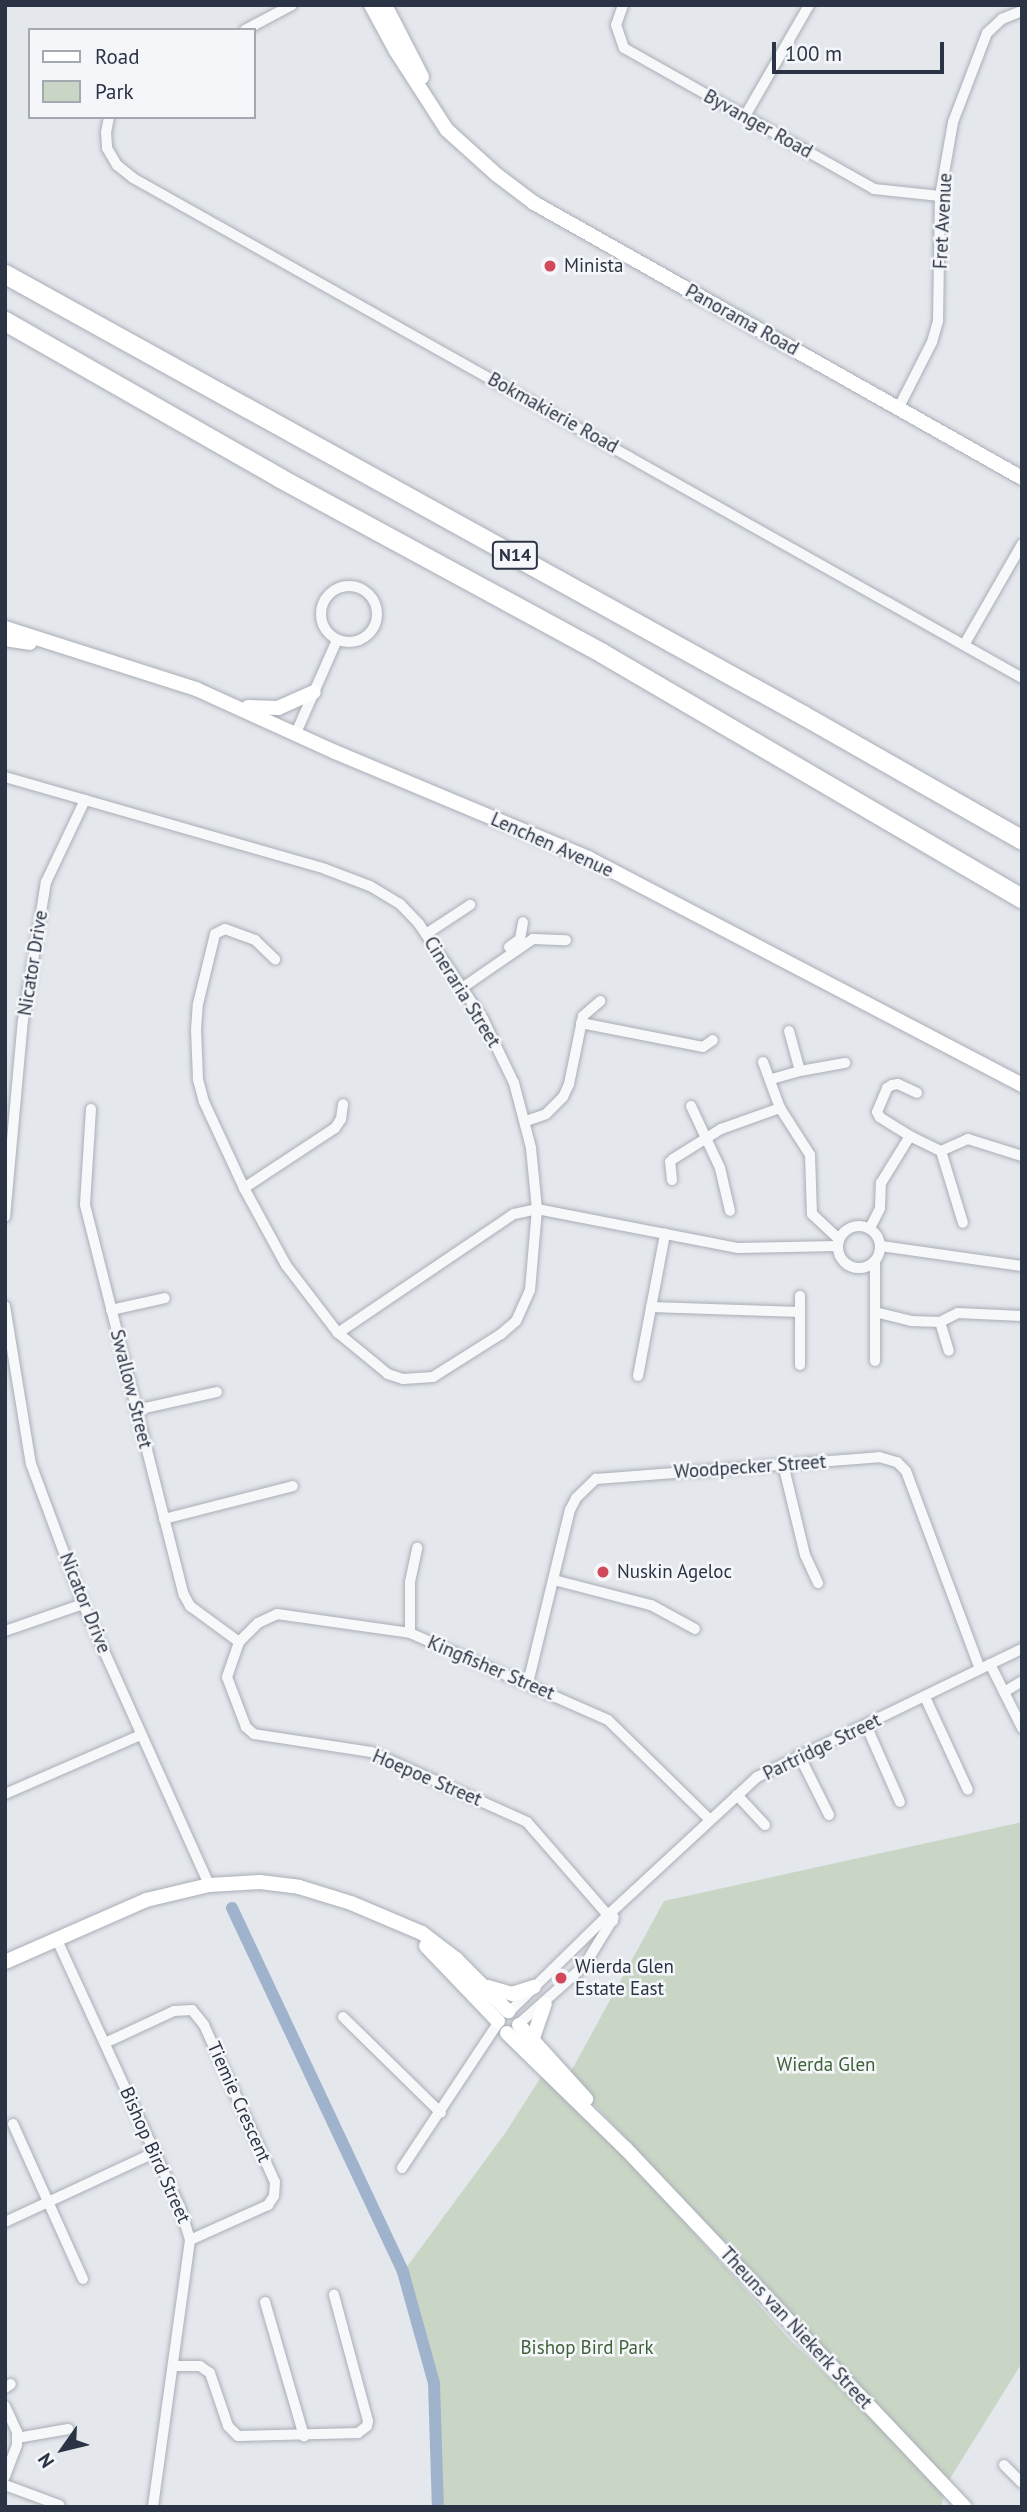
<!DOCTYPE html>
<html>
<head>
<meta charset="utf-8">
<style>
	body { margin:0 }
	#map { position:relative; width:1027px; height:2512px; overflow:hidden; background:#e4e7ec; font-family:"PT Sans",sans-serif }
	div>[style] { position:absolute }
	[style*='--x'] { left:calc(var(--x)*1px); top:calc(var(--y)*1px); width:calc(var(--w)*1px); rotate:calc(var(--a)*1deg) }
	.green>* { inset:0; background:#c9d6c5 }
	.canal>* { height:12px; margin:-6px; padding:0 6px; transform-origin:6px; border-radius:6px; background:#9fb4cc }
	.roads { filter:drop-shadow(0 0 2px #a9aeb7) drop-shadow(0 0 2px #a9aeb7) }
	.street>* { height:10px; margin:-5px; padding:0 5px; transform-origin:5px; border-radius:5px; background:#f7f8fa }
	.street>.ring { margin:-5px; padding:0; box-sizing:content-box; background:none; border:10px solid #f7f8fa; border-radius:50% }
	.secondary>* { height:14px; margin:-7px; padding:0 7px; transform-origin:7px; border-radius:7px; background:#fff }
	.highway>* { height:19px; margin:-9.5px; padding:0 9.5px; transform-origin:9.5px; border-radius:9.5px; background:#fff }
	.dots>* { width:19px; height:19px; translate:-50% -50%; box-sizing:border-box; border:4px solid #f4f6f9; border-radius:50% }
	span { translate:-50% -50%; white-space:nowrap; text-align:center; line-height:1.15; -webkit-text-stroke:5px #f4f6f9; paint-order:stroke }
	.shield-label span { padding:2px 5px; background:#f4f6f9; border:2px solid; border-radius:5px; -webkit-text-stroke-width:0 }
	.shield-label { font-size:18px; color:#2b3445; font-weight:700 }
	.street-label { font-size:19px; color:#2b3445 }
	.poi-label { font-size:19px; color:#2b3445 }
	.left { translate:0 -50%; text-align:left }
	.park-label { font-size:19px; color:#3f6138 }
	.frame { position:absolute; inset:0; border:7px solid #2b3445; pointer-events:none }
	.legend { position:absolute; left:28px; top:28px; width:228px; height:91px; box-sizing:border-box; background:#f4f6f9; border:2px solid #a4a8b1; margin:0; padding:9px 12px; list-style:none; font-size:21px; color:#2b3445 }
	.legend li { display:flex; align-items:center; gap:14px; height:35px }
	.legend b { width:35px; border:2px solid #a4a8b1 }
	.north { position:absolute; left:28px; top:2414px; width:70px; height:70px; -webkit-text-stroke:5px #f4f6f9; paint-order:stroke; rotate:236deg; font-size:19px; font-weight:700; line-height:28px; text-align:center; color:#2b3445 }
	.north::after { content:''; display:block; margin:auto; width:24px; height:32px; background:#2b3445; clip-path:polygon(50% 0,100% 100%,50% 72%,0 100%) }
	.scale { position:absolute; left:772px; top:42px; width:172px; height:32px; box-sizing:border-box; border:4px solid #2b3445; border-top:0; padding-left:9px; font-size:21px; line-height:24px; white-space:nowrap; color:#2b3445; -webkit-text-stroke:5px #f4f6f9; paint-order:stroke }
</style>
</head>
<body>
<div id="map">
	<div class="green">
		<i style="clip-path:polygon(1022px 1822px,1022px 2363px,949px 2480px,568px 2077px,664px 1901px)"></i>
		<i style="clip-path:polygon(543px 2074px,590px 2117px,790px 2340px,946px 2487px,941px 2507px,438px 2507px,434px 2383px,403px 2272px,506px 2132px)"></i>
	</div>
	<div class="canal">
		<i style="--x:232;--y:1908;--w:402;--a:64.8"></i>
		<i style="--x:403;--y:2272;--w:115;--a:74.4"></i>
		<i style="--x:434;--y:2383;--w:124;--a:88.2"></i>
	</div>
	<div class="roads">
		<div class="street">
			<i style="--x:623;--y:5;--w:21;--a:109"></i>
			<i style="--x:616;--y:25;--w:24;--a:71"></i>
			<i style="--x:624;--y:48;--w:287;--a:29.4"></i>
			<i style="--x:874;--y:189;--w:66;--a:6.1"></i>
			<i style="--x:245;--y:30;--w:53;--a:-28"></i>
			<i style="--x:745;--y:116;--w:128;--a:-60"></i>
			<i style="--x:109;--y:117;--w:15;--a:101"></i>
			<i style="--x:106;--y:132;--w:16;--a:86"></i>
			<i style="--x:107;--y:148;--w:20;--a:60"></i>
			<i style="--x:117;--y:165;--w:21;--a:39"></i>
			<i style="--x:133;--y:178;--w:1020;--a:29.35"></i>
			<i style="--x:899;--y:407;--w:73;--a:-63.1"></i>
			<i style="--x:932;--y:342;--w:22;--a:-74"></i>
			<i style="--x:938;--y:321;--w:125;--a:-89.1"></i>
			<i style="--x:940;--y:196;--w:75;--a:-80"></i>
			<i style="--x:953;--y:122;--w:95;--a:-69.1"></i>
			<i style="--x:987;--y:33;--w:21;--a:-43"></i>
			<i style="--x:1002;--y:19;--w:22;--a:-22"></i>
			<i class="ring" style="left:321px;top:586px;width:46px;height:46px"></i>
			<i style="--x:964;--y:645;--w:116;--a:-60.1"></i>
			<i style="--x:296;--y:733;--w:102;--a:-66.2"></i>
			<i style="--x:5;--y:777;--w:333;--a:16"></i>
			<i style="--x:325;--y:869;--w:48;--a:20.7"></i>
			<i style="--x:370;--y:886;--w:35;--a:31"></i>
			<i style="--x:400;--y:904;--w:28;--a:46"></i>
			<i style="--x:419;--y:924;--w:115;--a:56"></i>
			<i style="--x:483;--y:1019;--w:71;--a:64.2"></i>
			<i style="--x:514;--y:1083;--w:67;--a:75.3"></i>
			<i style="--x:531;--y:1148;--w:61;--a:84.4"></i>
			<i style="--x:537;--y:1209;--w:81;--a:94.9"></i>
			<i style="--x:530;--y:1290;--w:34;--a:114"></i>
			<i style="--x:516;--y:1321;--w:20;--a:139"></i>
			<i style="--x:501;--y:1334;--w:80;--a:147.7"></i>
			<i style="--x:433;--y:1377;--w:30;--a:176"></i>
			<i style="--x:403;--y:1379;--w:16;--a:-162"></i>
			<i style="--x:388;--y:1374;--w:65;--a:-140.6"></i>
			<i style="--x:338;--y:1333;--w:86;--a:-127.4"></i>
			<i style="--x:286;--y:1265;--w:88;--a:-118.6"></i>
			<i style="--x:244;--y:1188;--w:95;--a:-114.9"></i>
			<i style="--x:204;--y:1102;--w:24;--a:-105"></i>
			<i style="--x:198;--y:1079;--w:49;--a:-92.3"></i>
			<i style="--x:196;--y:1030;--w:26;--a:-86"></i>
			<i style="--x:198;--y:1004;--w:72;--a:-76.3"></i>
			<i style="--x:215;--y:934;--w:11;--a:-27"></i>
			<i style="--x:225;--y:929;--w:32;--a:20"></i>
			<i style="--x:255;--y:940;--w:28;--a:44"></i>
			<i style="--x:426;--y:934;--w:53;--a:-33.4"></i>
			<i style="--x:509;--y:947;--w:14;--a:-36"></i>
			<i style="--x:520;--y:939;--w:17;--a:-80"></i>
			<i style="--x:462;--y:988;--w:86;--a:-34.6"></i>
			<i style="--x:533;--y:939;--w:33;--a:2"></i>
			<i style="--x:581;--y:1023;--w:124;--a:11.1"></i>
			<i style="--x:703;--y:1047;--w:12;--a:-35"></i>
			<i style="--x:789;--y:1031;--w:41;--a:74.6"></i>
			<i style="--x:763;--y:1062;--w:49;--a:69.7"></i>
			<i style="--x:780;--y:1108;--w:56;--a:57.4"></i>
			<i style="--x:810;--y:1155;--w:59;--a:88.1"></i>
			<i style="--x:812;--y:1214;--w:37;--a:43"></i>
			<i style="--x:772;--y:1079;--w:29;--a:-16"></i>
			<i style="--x:800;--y:1071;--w:46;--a:-10.1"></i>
			<i style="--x:691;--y:1106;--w:68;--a:64.9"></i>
			<i style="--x:720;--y:1168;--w:44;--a:76.9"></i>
			<i style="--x:91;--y:1109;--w:96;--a:93.6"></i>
			<i style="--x:85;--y:1205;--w:402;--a:75.8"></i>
			<i style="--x:184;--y:1595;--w:13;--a:61"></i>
			<i style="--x:190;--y:1606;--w:61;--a:36.3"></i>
			<i style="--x:526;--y:1121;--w:21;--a:-19"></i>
			<i style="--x:546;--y:1114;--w:24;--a:-45"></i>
			<i style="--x:563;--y:1097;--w:14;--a:-65"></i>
			<i style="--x:569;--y:1084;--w:69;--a:-78.4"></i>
			<i style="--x:583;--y:1016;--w:23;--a:-41"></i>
			<i style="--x:910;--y:1136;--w:36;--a:-148"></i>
			<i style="--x:880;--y:1117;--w:6;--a:-121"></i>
			<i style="--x:877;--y:1112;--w:26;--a:-67"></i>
			<i style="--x:887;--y:1088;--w:6;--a:-31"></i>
			<i style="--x:892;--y:1085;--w:6;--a:-9"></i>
			<i style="--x:898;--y:1084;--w:21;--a:25"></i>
			<i style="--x:941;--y:1151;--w:75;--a:73"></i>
			<i style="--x:672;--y:1180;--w:18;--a:-96"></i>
			<i style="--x:670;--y:1162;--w:4;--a:-45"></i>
			<i style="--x:673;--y:1159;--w:57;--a:-32"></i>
			<i style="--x:721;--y:1129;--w:63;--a:-19.6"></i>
			<i style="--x:244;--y:1188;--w:109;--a:-33.4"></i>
			<i style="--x:335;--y:1128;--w:11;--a:-56"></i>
			<i style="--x:341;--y:1119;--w:15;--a:-82"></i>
			<i style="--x:5;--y:1217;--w:197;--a:-84.8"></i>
			<i style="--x:23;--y:1021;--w:129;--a:-80.6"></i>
			<i style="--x:44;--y:894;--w:12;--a:-81"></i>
			<i style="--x:46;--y:882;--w:91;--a:-64.6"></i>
			<i class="ring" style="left:838px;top:1226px;width:32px;height:32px"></i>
			<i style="--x:870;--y:1228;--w:22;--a:-63"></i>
			<i style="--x:880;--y:1208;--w:25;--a:-88"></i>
			<i style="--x:881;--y:1183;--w:55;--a:-58.3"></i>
			<i style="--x:910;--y:1136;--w:34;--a:26"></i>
			<i style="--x:941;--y:1151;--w:30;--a:-24"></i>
			<i style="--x:968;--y:1139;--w:57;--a:17.5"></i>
			<i style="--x:881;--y:1246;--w:142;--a:8.1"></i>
			<i style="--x:875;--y:1261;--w:100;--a:90"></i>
			<i style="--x:5;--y:1306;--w:160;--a:80.7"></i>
			<i style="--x:31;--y:1464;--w:149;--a:69.6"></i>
			<i style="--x:83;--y:1604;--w:308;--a:65.8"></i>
			<i style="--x:651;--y:1307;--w:149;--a:1.9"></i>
			<i style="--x:111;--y:1310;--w:55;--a:-12.5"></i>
			<i style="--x:875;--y:1312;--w:37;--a:14"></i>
			<i style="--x:911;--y:1321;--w:29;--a:2"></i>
			<i style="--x:940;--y:1322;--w:20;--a:-27"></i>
			<i style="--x:958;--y:1313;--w:64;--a:2.7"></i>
			<i style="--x:940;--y:1322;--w:30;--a:73"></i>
			<i style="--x:338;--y:1333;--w:212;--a:-34.1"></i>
			<i style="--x:514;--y:1214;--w:24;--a:-12"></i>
			<i style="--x:537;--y:1209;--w:205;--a:11"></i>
			<i style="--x:738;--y:1248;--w:100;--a:-1.1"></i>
			<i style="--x:800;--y:1365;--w:69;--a:-90"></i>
			<i style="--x:638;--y:1376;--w:145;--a:-79.2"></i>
			<i style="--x:136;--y:1410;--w:83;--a:-12.5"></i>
			<i style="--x:783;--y:1464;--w:94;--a:76.4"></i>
			<i style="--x:805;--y:1555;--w:31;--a:65"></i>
			<i style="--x:164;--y:1519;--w:133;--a:-14.3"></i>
			<i style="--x:554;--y:1580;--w:100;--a:14.5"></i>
			<i style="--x:651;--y:1605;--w:50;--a:28.6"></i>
			<i style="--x:5;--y:1631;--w:83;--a:-19.1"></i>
			<i style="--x:410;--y:1633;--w:51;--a:-90"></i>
			<i style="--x:410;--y:1582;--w:35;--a:-78"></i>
			<i style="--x:990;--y:1664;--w:72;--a:63.4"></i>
			<i style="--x:528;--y:1683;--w:178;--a:-76.4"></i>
			<i style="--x:570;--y:1510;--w:13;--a:-63"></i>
			<i style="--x:576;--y:1498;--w:28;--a:-44"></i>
			<i style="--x:596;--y:1479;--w:284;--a:-4.4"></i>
			<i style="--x:879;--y:1457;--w:19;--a:16"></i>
			<i style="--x:897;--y:1462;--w:13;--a:45"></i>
			<i style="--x:906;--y:1471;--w:211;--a:69.5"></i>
			<i style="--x:1004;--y:1692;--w:21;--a:-31"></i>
			<i style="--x:925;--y:1697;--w:102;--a:65.2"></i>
			<i style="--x:866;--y:1725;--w:84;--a:66.2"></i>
			<i style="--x:799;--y:1755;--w:67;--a:63.4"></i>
			<i style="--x:5;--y:1794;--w:148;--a:-23.5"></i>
			<i style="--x:737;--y:1795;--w:41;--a:47"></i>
			<i style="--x:613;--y:1921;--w:131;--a:-131"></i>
			<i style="--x:527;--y:1822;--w:171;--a:-155.8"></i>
			<i style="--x:371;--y:1752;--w:118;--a:-171.3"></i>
			<i style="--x:254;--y:1734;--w:11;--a:-139"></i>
			<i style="--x:246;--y:1727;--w:53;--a:-110.8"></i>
			<i style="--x:227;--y:1677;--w:37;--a:-71"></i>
			<i style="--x:239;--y:1642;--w:27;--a:-45"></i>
			<i style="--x:258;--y:1623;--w:21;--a:-25"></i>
			<i style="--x:277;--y:1614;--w:134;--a:8.1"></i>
			<i style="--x:410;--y:1633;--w:216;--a:23.7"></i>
			<i style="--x:608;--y:1720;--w:143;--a:44.4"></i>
			<i style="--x:57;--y:1940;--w:294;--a:65.3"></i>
			<i style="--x:180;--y:2207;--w:34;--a:73"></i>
			<i style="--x:190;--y:2240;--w:270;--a:97.9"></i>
			<i style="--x:510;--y:2011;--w:136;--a:-44.4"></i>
			<i style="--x:607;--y:1916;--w:205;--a:-42.8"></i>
			<i style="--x:757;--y:1777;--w:294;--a:-25.8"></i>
			<i style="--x:343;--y:2017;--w:137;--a:44.4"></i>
			<i style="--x:520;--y:2023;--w:86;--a:-41.7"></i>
			<i style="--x:584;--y:1966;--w:57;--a:-58.5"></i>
			<i style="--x:105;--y:2043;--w:76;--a:-24.9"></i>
			<i style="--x:174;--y:2011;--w:18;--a:-3"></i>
			<i style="--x:192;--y:2010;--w:19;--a:51"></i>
			<i style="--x:204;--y:2025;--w:172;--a:65.7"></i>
			<i style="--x:275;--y:2182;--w:14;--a:94"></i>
			<i style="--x:274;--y:2196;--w:11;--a:124"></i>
			<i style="--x:268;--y:2205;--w:85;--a:155.8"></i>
			<i style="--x:13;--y:2124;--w:170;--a:65.7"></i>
			<i style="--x:402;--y:2168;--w:174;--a:-56.5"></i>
			<i style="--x:5;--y:2222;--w:166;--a:-24.9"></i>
			<i style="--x:265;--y:2302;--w:140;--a:73.8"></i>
			<i style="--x:173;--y:2366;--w:27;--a:0"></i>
			<i style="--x:200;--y:2366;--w:12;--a:35"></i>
			<i style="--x:210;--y:2373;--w:56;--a:71.2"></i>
			<i style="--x:228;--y:2426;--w:14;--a:45"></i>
			<i style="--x:238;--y:2436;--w:120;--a:-1.4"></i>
			<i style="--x:358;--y:2433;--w:11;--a:-38"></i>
			<i style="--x:367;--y:2426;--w:5;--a:-79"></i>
			<i style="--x:368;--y:2421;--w:131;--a:-105.1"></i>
			<i style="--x:5;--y:2388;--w:7;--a:-34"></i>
			<i style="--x:5;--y:2406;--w:29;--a:65"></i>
			<i style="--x:17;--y:2432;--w:13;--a:90"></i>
			<i style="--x:17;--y:2445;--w:34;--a:111"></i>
			<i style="--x:17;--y:2438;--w:52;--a:-10"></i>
			<i style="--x:1004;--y:2465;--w:25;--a:45"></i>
			<i style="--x:5;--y:2485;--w:58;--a:20.3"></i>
		</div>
		<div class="secondary">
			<i style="--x:371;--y:5;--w:52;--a:61.5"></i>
			<i style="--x:396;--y:51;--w:94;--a:57.2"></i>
			<i style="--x:447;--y:130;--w:67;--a:42"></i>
			<i style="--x:497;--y:175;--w:46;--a:37.1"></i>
			<i style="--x:534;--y:203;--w:560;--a:29.4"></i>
			<i style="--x:385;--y:5;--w:81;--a:62.8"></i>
			<i style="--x:5;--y:628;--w:201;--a:17.7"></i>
			<i style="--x:196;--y:689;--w:153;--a:24.4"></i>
			<i style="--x:335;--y:752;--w:274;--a:22.7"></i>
			<i style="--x:588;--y:858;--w:490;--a:27.6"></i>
			<i style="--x:5;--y:639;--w:25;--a:9"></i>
			<i style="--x:248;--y:707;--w:30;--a:2"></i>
			<i style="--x:278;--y:708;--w:39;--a:-24"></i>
			<i style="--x:426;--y:1946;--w:104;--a:46.2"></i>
			<i style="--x:5;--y:1962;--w:154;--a:-23.7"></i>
			<i style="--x:146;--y:1900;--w:65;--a:-13.4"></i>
			<i style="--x:209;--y:1885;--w:51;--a:-3.4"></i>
			<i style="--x:260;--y:1882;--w:39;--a:7"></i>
			<i style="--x:299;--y:1887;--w:54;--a:17.1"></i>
			<i style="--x:351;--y:1903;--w:77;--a:22.9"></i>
			<i style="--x:422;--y:1933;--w:43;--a:37.4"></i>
			<i style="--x:456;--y:1959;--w:74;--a:45"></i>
			<i style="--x:488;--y:1987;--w:25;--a:16"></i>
			<i style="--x:512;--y:1994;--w:23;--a:-18"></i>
			<i style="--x:519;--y:2025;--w:100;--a:47.8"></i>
			<i style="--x:507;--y:2033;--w:166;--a:44.3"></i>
			<i style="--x:626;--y:2149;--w:493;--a:46.6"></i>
			<i style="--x:533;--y:2038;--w:36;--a:-71"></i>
		</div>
		<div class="highway">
			<i style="--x:5;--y:274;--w:912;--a:28.93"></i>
			<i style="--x:803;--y:715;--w:252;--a:29.7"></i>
			<i style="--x:5;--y:321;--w:317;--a:29.7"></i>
			<i style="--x:280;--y:478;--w:366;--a:28.5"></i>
			<i style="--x:602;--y:653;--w:486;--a:30.3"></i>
		</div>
	</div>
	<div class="dots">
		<i style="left:550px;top:266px;background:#d1495b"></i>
		<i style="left:603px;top:1572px;background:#d1495b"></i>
		<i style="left:561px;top:1978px;background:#d1495b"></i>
	</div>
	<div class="shield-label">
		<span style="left:515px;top:555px">N14</span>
	</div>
	<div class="street-label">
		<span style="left:758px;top:124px;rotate:29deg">Byvanger Road</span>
		<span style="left:943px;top:221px;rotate:-87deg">Fret Avenue</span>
		<span style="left:742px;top:320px;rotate:29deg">Panorama Road</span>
		<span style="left:553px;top:413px;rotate:29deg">Bokmakierie Road</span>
		<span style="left:552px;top:845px;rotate:24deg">Lenchen Avenue</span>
		<span style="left:33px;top:963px;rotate:-81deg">Nicator Drive</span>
		<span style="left:462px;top:992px;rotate:58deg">Cineraria Street</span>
		<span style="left:131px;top:1389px;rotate:76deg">Swallow Street</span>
		<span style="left:750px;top:1467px;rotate:-4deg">Woodpecker Street</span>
		<span style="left:85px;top:1603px;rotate:68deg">Nicator Drive</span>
		<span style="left:491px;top:1668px;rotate:23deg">Kingfisher Street</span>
		<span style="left:822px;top:1747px;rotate:-26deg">Partridge Street</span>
		<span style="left:427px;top:1778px;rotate:23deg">Hoepoe Street</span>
		<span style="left:239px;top:2102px;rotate:66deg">Tiemie Crescent</span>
		<span style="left:155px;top:2155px;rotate:66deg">Bishop Bird Street</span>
		<span style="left:796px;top:2328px;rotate:47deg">Theuns van Niekerk Street</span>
	</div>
	<div class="poi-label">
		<span class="left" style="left:564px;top:266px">Minista</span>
		<span class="left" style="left:617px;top:1572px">Nuskin Ageloc</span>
		<span class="left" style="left:575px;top:1978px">Wierda Glen<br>Estate East</span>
	</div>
	<div class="park-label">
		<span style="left:826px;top:2065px">Wierda Glen</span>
		<span style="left:587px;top:2348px">Bishop Bird Park</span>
	</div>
	<div class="frame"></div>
	<ul class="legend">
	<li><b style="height:9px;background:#fff"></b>Road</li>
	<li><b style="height:19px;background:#c9d6c5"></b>Park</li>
	</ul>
	<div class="north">N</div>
	<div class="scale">100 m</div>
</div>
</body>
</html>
